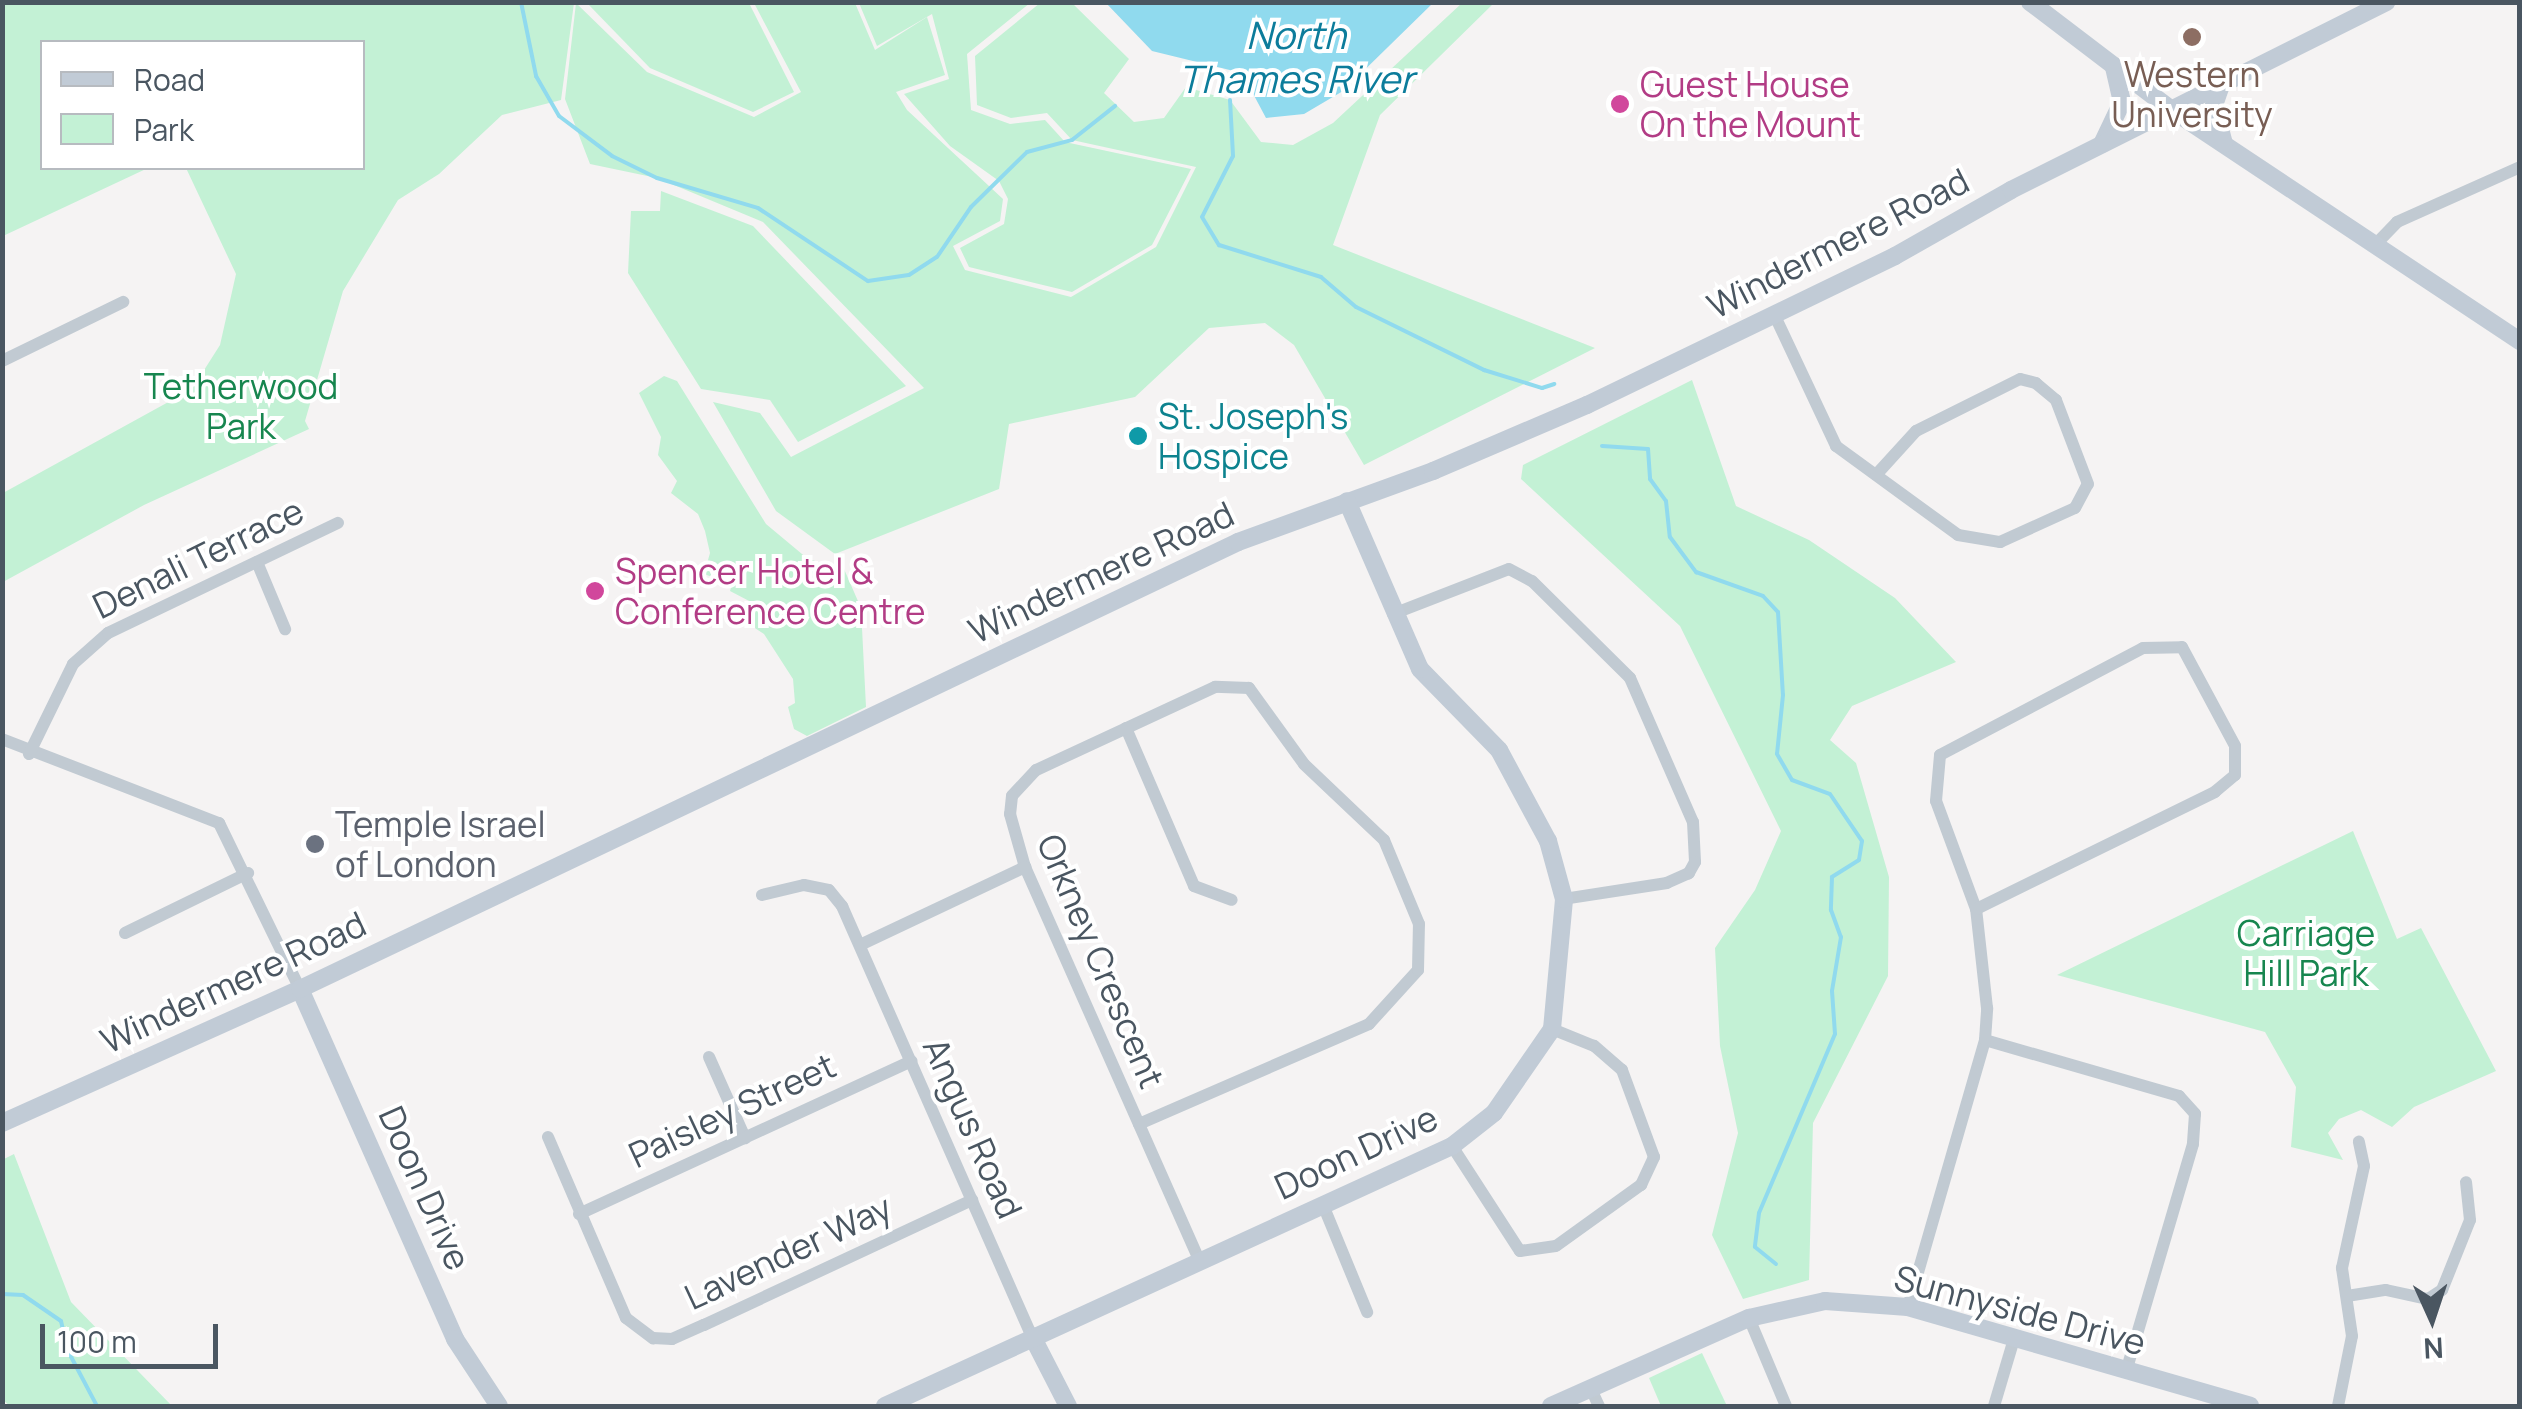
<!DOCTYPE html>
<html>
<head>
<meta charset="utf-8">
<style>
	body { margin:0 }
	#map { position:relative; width:2522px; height:1409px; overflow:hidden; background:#f5f3f3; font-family:Manrope,sans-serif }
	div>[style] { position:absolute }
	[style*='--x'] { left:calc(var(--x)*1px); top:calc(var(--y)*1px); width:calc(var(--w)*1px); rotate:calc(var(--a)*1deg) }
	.green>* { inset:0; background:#c3f1d5 }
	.water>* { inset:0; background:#90daee }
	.stream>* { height:4px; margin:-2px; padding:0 2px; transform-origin:2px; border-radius:2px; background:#90daee }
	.street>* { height:12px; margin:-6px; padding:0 6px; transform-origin:6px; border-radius:6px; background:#c1cad2 }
	.secondary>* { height:18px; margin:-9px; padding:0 9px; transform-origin:9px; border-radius:9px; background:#c1cbd6 }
	.dots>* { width:28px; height:28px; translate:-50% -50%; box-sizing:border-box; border:5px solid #fff; border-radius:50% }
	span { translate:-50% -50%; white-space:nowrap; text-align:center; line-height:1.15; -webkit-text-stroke:8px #fff; paint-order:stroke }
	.education-label { font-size:35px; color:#785e54 }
	.hotel-label { font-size:35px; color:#b23c85 }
	.left { translate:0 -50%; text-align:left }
	.street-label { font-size:35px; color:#4a5661 }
	.park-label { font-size:35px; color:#17864f }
	.culture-label { font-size:35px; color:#0d838f }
	.worship-label { font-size:35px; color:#5b616d }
	.water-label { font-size:38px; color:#0c7c9b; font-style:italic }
	.frame { position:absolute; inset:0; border:5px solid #4a5661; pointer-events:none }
	.legend { position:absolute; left:40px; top:40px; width:325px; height:130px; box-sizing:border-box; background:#fff; border:2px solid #b7bbc0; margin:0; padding:12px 18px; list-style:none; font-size:30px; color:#4a5661 }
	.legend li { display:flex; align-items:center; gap:20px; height:50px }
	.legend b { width:50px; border:2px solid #b7bbc0 }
	.north { position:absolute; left:2382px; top:1269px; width:100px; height:100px; -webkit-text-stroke:8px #fff; paint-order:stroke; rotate:177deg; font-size:28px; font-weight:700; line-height:40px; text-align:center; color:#4a5661 }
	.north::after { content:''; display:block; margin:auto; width:35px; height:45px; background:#4a5661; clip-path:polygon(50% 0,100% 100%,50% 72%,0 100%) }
	.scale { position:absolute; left:40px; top:1324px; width:178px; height:45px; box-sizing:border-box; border:5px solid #4a5661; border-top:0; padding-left:12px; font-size:30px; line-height:35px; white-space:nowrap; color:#4a5661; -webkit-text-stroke:8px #fff; paint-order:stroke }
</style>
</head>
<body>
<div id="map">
	<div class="green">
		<i style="clip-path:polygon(3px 2px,574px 3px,561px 100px,502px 115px,439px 174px,398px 200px,343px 291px,305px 421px,309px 429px,144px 505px,3px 582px,3px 493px,192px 389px,220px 345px,236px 274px,186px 168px,362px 168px,362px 42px,42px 42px,42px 168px,148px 168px,3px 236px)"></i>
		<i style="clip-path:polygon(576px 3px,647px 72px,754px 117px,801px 92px,754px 3px,855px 3px,875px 50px,927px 17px,945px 75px,896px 92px,907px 110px,1003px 199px,1000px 221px,953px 246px,965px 270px,1071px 297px,1156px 247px,1196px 167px,1072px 140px,1047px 113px,1011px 118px,977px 105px,975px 56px,1040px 3px,1072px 3px,1129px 59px,1104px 93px,1134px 122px,1164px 118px,1186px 87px,1230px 100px,1261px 142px,1293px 145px,1333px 123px,1462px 3px,1494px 3px,1380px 115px,1333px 245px,1595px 348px,1364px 465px,1294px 345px,1265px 323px,1209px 328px,1135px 397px,1009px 424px,999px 489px,835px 554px,776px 511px,713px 402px,760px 413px,791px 457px,924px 388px,763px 222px,657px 178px,590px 164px,565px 99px)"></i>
		<i style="clip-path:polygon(587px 3px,749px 3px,794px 92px,753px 112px,650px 68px)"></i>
		<i style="clip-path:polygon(859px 3px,1030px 3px,967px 54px,971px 110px,1010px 124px,1045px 120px,1065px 142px,1191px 169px,1152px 245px,1072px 292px,969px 267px,960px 248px,1004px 224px,1008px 199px,999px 181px,950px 146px,904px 94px,949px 79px,932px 14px,877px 46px)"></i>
		<i style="clip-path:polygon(661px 191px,753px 226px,906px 386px,798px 442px,770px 400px,701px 389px,628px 273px,631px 211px,660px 211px)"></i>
		<i style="clip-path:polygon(664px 376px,677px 381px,766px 524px,808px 559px,844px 569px,861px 608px,866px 707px,807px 736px,794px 729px,788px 707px,795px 703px,793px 679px,764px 634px,744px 621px,753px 603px,730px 591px,732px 584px,704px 574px,710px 553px,705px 531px,698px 514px,671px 493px,677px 481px,658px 455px,661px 437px,639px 393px)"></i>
		<i style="clip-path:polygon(1692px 380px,1736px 506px,1809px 540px,1895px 598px,1956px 662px,1852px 706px,1830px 740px,1856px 763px,1889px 877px,1888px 976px,1813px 1123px,1809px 1280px,1743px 1299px,1712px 1235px,1738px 1133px,1720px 1046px,1715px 948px,1755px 890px,1781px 831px,1680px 626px,1521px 479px,1523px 465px)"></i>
		<i style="clip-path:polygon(2353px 831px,2397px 939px,2421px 928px,2496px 1071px,2414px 1107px,2392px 1127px,2361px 1110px,2339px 1119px,2328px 1133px,2343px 1160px,2291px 1147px,2296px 1087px,2265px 1032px,2057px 975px)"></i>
		<i style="clip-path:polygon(14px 1154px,71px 1302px,172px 1406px,10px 1406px,3px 1400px,2px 1160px)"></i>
		<i style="clip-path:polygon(1702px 1353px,1727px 1406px,1661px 1406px,1649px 1378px)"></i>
	</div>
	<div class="water">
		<i style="clip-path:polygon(1106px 3px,1366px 5px,1433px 3px,1343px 91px,1304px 114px,1266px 118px,1242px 73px,1152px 51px)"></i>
	</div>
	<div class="stream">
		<i style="--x:521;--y:2;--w:76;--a:78.5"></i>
		<i style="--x:536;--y:76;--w:46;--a:60.1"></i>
		<i style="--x:559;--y:116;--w:66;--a:37"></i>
		<i style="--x:612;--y:156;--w:50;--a:26.1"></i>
		<i style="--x:657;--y:178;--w:105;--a:16.5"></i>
		<i style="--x:758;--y:208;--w:132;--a:33.6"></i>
		<i style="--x:868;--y:281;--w:41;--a:-8.3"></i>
		<i style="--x:909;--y:275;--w:33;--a:-33"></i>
		<i style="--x:937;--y:257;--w:60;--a:-55.8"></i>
		<i style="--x:971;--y:207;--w:78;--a:-44.5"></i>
		<i style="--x:1027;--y:152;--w:47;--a:-14.9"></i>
		<i style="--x:1072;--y:140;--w:55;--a:-38.3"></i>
		<i style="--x:1230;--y:100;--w:56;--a:86.9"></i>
		<i style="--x:1233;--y:156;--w:68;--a:116.9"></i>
		<i style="--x:1202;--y:217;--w:33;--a:59"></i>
		<i style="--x:1219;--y:245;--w:107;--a:17.4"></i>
		<i style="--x:1321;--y:277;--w:46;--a:40.6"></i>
		<i style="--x:1356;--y:307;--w:143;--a:26.2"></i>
		<i style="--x:1484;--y:370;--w:61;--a:17.2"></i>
		<i style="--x:1542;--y:388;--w:13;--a:-18"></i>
		<i style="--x:1602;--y:446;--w:46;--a:3.7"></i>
		<i style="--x:1648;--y:449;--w:30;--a:86"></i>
		<i style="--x:1650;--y:479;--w:27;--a:54"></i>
		<i style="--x:1666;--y:501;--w:36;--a:84"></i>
		<i style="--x:1670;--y:537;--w:44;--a:53.4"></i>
		<i style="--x:1696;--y:572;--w:71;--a:19.7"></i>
		<i style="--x:1763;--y:596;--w:22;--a:47"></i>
		<i style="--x:1778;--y:612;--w:83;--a:86.6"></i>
		<i style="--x:1783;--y:695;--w:59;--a:95.8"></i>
		<i style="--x:1777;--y:754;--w:30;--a:60"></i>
		<i style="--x:1792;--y:780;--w:40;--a:20.2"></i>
		<i style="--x:1830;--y:794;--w:57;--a:55.8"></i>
		<i style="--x:1862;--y:841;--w:19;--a:99"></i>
		<i style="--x:1859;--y:860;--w:32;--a:148"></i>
		<i style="--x:1832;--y:877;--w:33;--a:92"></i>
		<i style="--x:1831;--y:910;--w:29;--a:70"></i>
		<i style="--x:1841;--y:937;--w:55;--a:99.5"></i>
		<i style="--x:1832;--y:991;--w:43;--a:86"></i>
		<i style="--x:1835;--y:1034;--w:194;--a:113"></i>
		<i style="--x:1759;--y:1213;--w:34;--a:97"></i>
		<i style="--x:1755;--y:1247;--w:27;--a:39"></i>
		<i style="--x:2;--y:1294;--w:21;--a:3"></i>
		<i style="--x:23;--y:1295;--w:46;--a:34.4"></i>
		<i style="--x:61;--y:1321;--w:31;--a:77"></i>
		<i style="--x:68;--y:1351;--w:62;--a:62.2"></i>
	</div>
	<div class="street">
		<i style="--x:2375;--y:245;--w:32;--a:-46"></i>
		<i style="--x:2397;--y:222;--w:135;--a:-24.1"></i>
		<i style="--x:1774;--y:314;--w:146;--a:64.8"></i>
		<i style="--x:1836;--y:446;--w:151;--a:36.1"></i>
		<i style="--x:1958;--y:535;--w:43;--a:9.5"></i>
		<i style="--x:2000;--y:542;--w:82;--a:-24.4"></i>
		<i style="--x:2075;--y:508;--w:27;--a:-62"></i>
		<i style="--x:2088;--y:484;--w:90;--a:-110.9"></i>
		<i style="--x:2056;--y:400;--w:26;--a:-140"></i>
		<i style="--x:2036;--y:383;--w:16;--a:-166"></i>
		<i style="--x:2020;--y:379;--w:116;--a:153.4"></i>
		<i style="--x:1916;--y:431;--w:59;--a:132.3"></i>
		<i style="--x:2;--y:361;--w:135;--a:-26"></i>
		<i style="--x:257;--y:562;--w:73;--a:67.3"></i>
		<i style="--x:1393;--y:614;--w:124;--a:-21.2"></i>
		<i style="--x:1509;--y:569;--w:26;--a:28"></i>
		<i style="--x:1532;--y:581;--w:138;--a:44.7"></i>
		<i style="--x:1630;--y:678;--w:157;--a:66.4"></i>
		<i style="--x:1693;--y:822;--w:40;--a:87.1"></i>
		<i style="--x:1695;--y:862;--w:13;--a:119"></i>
		<i style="--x:1689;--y:873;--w:24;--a:156"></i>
		<i style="--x:1667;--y:883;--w:104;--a:171.2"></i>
		<i style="--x:1126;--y:728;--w:172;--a:66.7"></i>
		<i style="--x:1194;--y:886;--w:40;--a:20.2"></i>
		<i style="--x:2;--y:739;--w:233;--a:21.2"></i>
		<i style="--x:219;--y:823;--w:185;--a:64"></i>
		<i style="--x:29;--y:754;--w:100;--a:-63.9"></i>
		<i style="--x:73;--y:664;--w:47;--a:-41.5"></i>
		<i style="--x:108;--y:633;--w:255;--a:-25.6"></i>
		<i style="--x:762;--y:895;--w:43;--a:-13.4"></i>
		<i style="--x:804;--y:885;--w:25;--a:11"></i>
		<i style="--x:829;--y:890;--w:21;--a:51"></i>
		<i style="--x:842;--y:906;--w:470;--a:66.2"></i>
		<i style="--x:125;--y:933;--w:137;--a:-26"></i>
		<i style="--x:860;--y:945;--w:183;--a:-25.3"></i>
		<i style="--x:1985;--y:1040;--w:202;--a:16.1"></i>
		<i style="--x:2179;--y:1096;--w:24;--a:48"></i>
		<i style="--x:2195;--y:1114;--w:30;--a:94"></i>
		<i style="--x:2193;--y:1144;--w:237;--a:106.4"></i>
		<i style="--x:709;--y:1057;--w:89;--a:66"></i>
		<i style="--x:1139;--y:1124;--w:251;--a:-23.5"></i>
		<i style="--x:1369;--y:1024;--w:73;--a:-47.8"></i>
		<i style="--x:1418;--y:970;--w:46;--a:-88.8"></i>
		<i style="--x:1419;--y:924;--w:91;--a:-112.6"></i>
		<i style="--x:1384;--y:840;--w:110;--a:-136.5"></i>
		<i style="--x:1304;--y:764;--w:94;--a:-125.9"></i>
		<i style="--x:1249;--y:688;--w:34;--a:-178"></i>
		<i style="--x:1215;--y:687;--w:197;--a:155.1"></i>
		<i style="--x:1036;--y:770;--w:35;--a:133"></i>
		<i style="--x:1012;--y:796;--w:18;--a:96"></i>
		<i style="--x:1010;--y:814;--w:55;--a:74.2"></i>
		<i style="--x:1025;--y:867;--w:430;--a:66.1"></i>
		<i style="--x:548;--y:1137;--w:197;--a:66.7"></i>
		<i style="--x:626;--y:1318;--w:34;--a:37"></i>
		<i style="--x:653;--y:1338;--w:19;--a:3"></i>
		<i style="--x:672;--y:1339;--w:35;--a:-24"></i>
		<i style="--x:704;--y:1325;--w:296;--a:-25"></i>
		<i style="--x:1452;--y:1146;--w:125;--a:57.1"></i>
		<i style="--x:1520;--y:1251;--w:36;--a:-8"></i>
		<i style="--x:1556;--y:1246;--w:105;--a:-35.7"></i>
		<i style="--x:1641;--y:1185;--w:31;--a:-65"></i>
		<i style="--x:1654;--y:1157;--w:93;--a:-110.2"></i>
		<i style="--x:1622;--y:1070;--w:37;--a:-139"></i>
		<i style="--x:1594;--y:1046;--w:45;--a:-158"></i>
		<i style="--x:1323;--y:1205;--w:116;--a:67.6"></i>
		<i style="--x:579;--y:1214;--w:366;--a:-24.7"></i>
		<i style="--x:2347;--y:1296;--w:39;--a:-9"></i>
		<i style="--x:2386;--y:1290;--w:43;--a:12.1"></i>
		<i style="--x:2428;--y:1299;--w:17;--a:-33"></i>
		<i style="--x:2442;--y:1290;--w:75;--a:-68.2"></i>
		<i style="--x:2470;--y:1220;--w:38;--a:-96"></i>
		<i style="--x:1908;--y:1307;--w:278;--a:-73.9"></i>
		<i style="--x:1985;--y:1040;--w:32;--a:-86"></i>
		<i style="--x:1987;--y:1008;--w:100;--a:-96.3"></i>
		<i style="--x:1976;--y:909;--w:115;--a:-110.3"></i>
		<i style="--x:1936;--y:801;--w:46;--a:-85"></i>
		<i style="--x:1940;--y:755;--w:229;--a:-27.8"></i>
		<i style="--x:2143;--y:648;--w:39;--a:-1"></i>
		<i style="--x:2182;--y:647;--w:112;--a:61.8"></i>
		<i style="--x:2235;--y:746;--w:29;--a:90"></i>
		<i style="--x:2235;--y:775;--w:26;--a:140"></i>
		<i style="--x:2215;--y:792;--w:266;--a:153.9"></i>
		<i style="--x:1749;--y:1318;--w:95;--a:67.2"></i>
		<i style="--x:1591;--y:1389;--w:19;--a:65"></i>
		<i style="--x:1994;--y:1406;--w:70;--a:-73.4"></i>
		<i style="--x:2338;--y:1406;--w:71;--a:-78.7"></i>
		<i style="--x:2352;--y:1336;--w:69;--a:-98.4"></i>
		<i style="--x:2342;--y:1268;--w:104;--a:-77.8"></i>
		<i style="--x:2364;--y:1166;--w:25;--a:-102"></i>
	</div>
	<div class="secondary">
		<i style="--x:2030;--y:2;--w:178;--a:37.3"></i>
		<i style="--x:2172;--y:110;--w:418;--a:33.6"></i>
		<i style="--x:2221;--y:85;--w:21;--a:109"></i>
		<i style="--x:2214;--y:105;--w:40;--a:75.6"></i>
		<i style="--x:2102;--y:144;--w:47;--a:-64.5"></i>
		<i style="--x:2122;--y:102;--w:37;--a:-103"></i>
		<i style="--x:300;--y:989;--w:383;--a:66.1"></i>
		<i style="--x:455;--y:1339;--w:80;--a:56.7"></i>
		<i style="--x:2;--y:1123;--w:327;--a:-24.2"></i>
		<i style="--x:300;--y:989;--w:1039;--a:-25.48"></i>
		<i style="--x:1238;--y:542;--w:208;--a:-20"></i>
		<i style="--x:1433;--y:471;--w:168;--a:-23.2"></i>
		<i style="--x:1587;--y:405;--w:342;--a:-25.8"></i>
		<i style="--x:1895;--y:256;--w:133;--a:-29.6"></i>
		<i style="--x:2011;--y:190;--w:420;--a:-26.6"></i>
		<i style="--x:1032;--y:1336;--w:79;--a:62.8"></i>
		<i style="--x:885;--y:1406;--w:624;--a:-24.63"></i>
		<i style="--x:1452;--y:1146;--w:53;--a:-38.2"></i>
		<i style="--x:1494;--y:1113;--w:102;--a:-55.4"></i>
		<i style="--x:1552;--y:1029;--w:131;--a:-84.7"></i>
		<i style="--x:1564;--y:899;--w:60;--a:-105.4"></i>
		<i style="--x:1548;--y:841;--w:103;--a:-118.3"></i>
		<i style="--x:1499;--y:750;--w:113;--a:-134.3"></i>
		<i style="--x:1420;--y:669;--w:183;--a:-113.5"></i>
		<i style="--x:1551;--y:1406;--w:217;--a:-24"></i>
		<i style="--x:1749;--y:1318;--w:78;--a:-12.6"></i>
		<i style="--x:1825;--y:1301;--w:83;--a:4.1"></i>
		<i style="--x:1908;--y:1307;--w:356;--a:16.1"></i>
	</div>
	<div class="dots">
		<i style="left:2192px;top:37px;background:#8d6e63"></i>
		<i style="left:1620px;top:104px;background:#d1479c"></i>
		<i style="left:1138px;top:436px;background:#0f9aa8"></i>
		<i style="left:595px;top:591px;background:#d1479c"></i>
		<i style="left:315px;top:844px;background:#6b7280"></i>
	</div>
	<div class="education-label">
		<span style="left:2192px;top:94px">Western<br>University</span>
	</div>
	<div class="hotel-label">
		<span class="left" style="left:1640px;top:104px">Guest House<br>On the Mount</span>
		<span class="left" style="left:615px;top:591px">Spencer Hotel &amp;<br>Conference Centre</span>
	</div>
	<div class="street-label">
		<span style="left:1838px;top:243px;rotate:-27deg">Windermere Road</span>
		<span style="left:198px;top:558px;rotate:-26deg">Denali Terrace</span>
		<span style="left:1101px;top:572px;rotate:-25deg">Windermere Road</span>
		<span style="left:1101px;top:961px;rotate:67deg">Orkney Crescent</span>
		<span style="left:233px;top:982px;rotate:-25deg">Windermere Road</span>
		<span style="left:732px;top:1110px;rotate:-25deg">Paisley Street</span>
		<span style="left:973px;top:1128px;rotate:66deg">Angus Road</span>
		<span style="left:1356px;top:1152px;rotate:-25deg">Doon Drive</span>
		<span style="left:425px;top:1188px;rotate:66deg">Doon Drive</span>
		<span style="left:788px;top:1252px;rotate:-25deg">Lavender Way</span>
		<span style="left:2020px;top:1310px;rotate:15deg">Sunnyside Drive</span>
	</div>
	<div class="park-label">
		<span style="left:241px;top:406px">Tetherwood<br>Park</span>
		<span style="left:2306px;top:953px">Carriage<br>Hill Park</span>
	</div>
	<div class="culture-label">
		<span class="left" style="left:1158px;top:436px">St. Joseph's<br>Hospice</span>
	</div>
	<div class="worship-label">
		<span class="left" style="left:335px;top:844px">Temple Israel<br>of London</span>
	</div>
	<div class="water-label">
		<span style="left:1296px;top:57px">North<br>Thames River</span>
	</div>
	<div class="frame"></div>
	<ul class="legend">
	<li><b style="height:12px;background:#c1cbd6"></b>Road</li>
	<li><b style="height:28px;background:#c3f1d5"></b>Park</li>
	</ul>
	<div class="north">N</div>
	<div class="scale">100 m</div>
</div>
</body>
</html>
